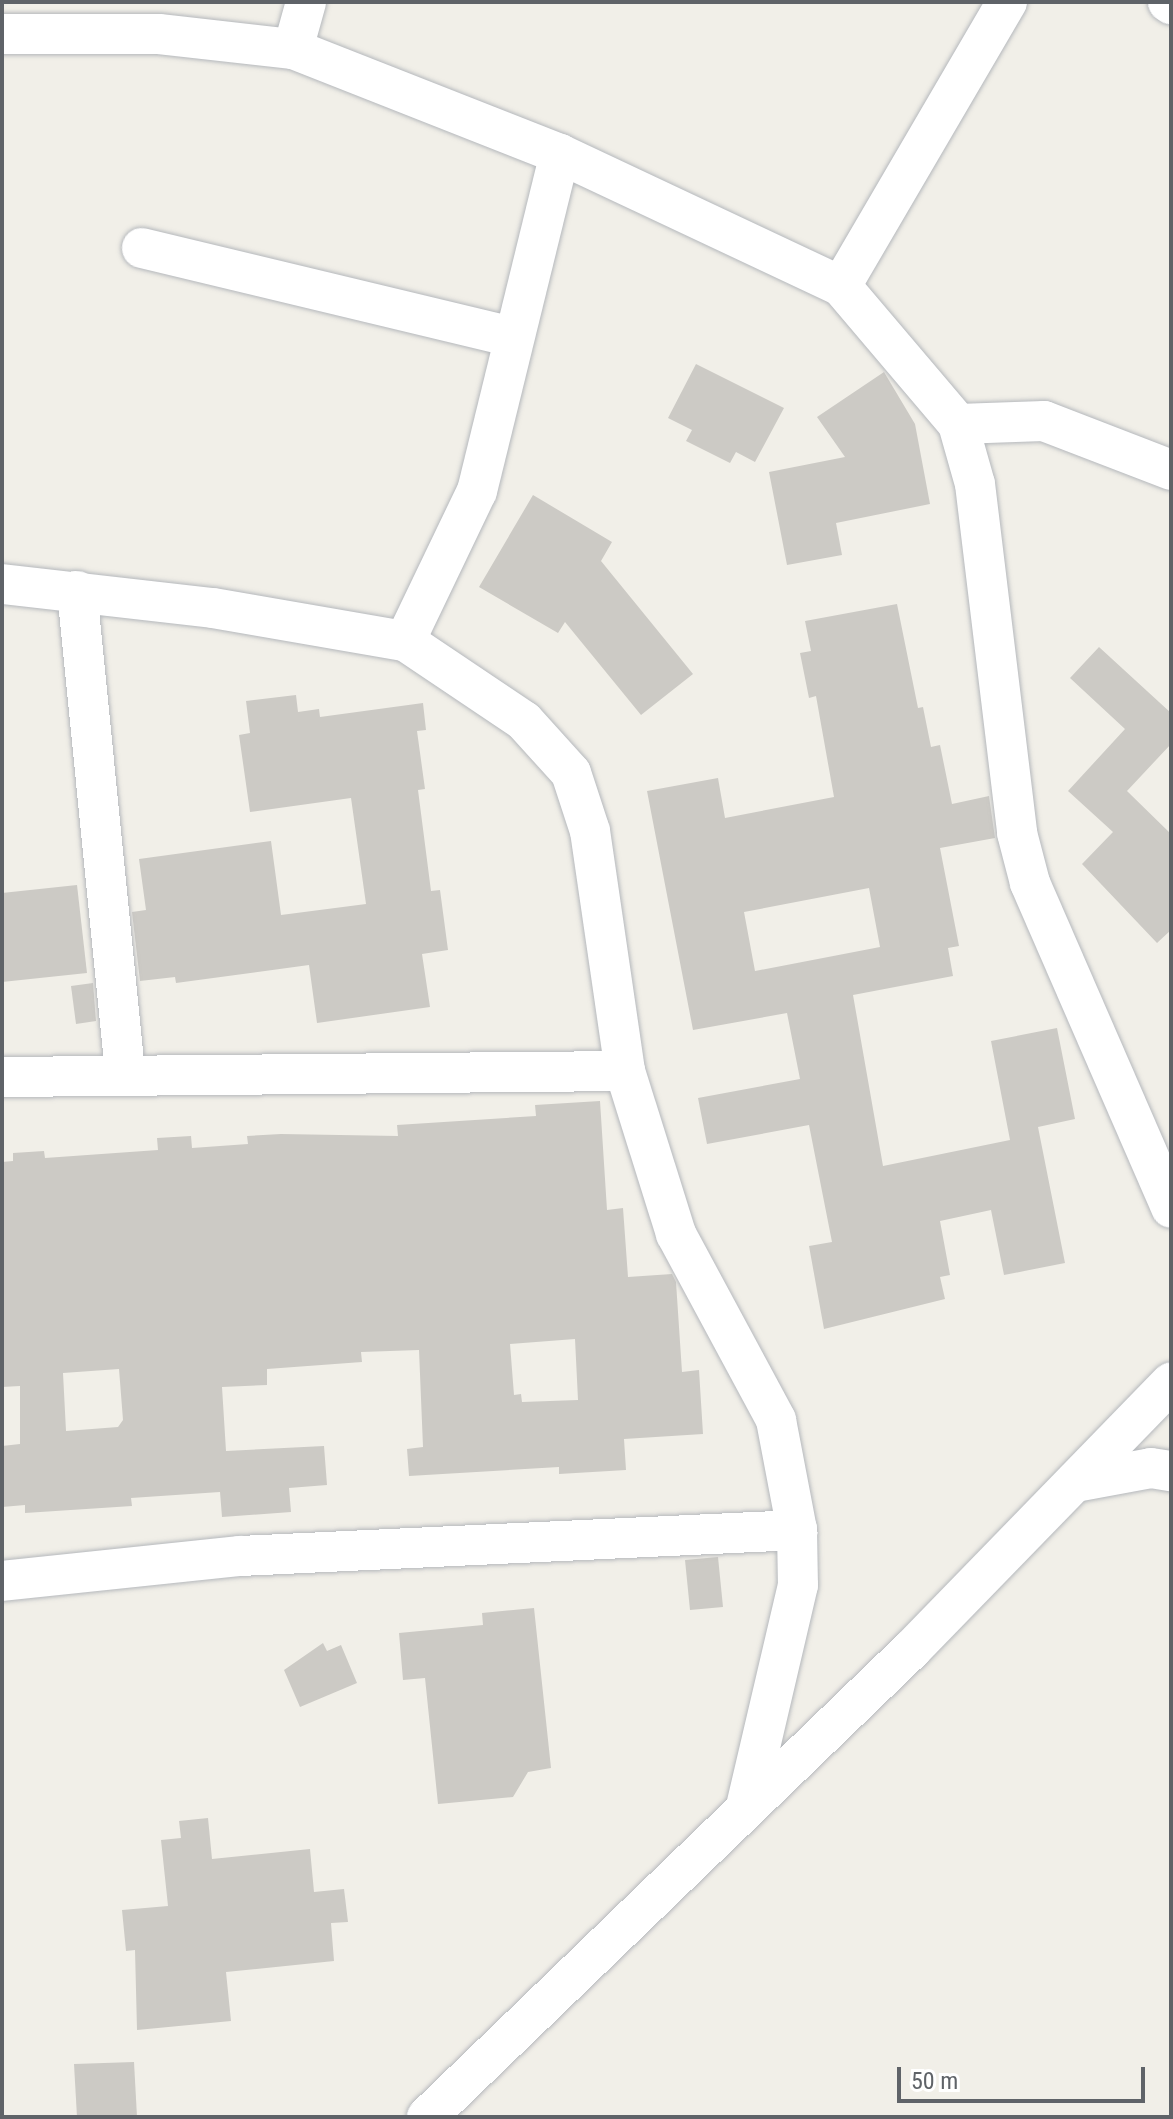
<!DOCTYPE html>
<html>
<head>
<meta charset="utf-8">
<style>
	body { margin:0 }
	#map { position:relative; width:1173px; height:2119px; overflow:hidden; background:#f1efe8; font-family:"Roboto Condensed",sans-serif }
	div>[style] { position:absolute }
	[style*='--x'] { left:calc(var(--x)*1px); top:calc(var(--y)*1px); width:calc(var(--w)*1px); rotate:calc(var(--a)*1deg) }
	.building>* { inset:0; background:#cccac5 }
	.roads { filter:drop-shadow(0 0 2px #b5b8bc) drop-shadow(0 0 2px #b5b8bc) }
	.minor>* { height:40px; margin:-20px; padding:0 20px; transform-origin:20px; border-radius:20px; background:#fff }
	span { translate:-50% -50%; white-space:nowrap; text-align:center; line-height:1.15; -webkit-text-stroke:6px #fff; paint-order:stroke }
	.frame { position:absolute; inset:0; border:4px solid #5f6368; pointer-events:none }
	.scale { position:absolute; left:897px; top:2067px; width:248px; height:36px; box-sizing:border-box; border:4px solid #5f6368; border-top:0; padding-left:10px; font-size:24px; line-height:28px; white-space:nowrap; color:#5f6368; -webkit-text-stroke:6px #fff; paint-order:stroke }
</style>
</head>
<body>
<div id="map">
	<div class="building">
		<i style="clip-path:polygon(696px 364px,784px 408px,755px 462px,736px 452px,730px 463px,686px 441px,692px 430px,668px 418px)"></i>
		<i style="clip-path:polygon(884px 372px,915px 424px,930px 504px,836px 523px,842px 555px,787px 565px,769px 472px,845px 457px,817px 417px)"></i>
		<i style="clip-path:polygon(533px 495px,612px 542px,601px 561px,693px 674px,641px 715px,565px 622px,558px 633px,479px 587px)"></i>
		<i style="clip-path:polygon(evenodd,897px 604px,918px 708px,923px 707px,931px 747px,940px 745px,952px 804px,989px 796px,995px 838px,940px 848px,959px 946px,948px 948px,953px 976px,853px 995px,883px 1166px,1010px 1140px,991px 1041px,1057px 1028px,1075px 1119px,1038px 1127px,1065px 1263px,1004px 1275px,991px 1210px,940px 1221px,950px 1275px,940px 1277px,945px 1299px,824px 1329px,809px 1246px,832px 1242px,809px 1125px,707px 1144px,698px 1098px,800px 1079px,787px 1013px,693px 1030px,647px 791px,718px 778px,725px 818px,834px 797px,816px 696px,809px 698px,800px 653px,811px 651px,805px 621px,897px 604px,869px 888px,880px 947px,755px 971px,744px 912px,869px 888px)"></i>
		<i style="clip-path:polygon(1099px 647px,1171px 713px,1171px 744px,1127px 791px,1171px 834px,1171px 930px,1157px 943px,1082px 864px,1113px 832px,1068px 791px,1125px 729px,1070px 678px)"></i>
		<i style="clip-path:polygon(296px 695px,298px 712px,319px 709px,320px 717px,423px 703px,426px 730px,417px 731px,425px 789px,418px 790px,431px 891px,440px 890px,448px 950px,422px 954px,430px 1007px,317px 1023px,309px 965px,176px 983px,175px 977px,140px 981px,132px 912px,146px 910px,139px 859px,271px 841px,281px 915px,366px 904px,351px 798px,250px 812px,239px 735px,250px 733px,246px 701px)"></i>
		<i style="clip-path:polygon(77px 885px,87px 973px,2px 982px,2px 893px)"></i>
		<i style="clip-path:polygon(93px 983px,96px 1021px,76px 1024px,71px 986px)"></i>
		<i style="clip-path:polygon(evenodd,600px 1101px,607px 1210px,623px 1208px,628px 1277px,672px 1274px,676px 1282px,682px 1372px,699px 1370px,703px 1434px,624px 1439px,626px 1470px,559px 1474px,559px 1467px,409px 1476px,407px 1449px,423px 1447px,419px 1350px,361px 1352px,362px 1362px,267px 1369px,267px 1385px,222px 1387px,226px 1451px,324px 1446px,327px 1485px,289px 1488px,291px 1512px,222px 1517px,220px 1492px,131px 1498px,132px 1506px,25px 1513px,25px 1505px,2px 1507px,2px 1446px,20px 1444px,20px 1386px,2px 1387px,2px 1162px,13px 1161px,13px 1153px,44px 1151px,45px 1158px,158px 1150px,157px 1138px,191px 1136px,192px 1148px,248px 1144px,247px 1136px,281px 1134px,398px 1136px,397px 1125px,536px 1116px,535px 1105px,600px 1101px,575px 1339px,578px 1400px,522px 1402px,521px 1394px,514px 1395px,510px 1344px,575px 1339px,600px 1101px,119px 1369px,123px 1420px,118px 1427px,66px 1431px,63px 1373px,119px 1369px)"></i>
		<i style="clip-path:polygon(718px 1557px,723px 1607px,690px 1610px,685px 1560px)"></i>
		<i style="clip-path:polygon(534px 1608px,551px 1768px,528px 1772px,513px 1797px,438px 1804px,425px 1678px,403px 1680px,399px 1633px,483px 1625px,482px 1613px)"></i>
		<i style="clip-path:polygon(323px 1643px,327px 1651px,341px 1645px,357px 1683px,300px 1707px,284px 1670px)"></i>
		<i style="clip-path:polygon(208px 1818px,212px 1859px,310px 1849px,314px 1892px,344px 1889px,348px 1922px,331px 1923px,334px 1961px,226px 1972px,231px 2021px,137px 2030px,135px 1950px,126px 1951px,122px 1910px,168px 1906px,161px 1840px,181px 1838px,179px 1821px)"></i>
		<i style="clip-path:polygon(134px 2062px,137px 2117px,77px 2117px,74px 2064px)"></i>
	</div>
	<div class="roads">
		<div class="minor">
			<i style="--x:1168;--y:2;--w:4;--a:34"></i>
			<i style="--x:2;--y:34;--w:157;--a:0"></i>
			<i style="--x:159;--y:34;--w:135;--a:6.4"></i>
			<i style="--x:293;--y:49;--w:287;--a:21.5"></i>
			<i style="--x:560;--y:154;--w:310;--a:25.2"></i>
			<i style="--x:841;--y:286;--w:181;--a:49.7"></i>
			<i style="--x:958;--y:424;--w:62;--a:74.2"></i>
			<i style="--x:975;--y:484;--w:352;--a:83.1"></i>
			<i style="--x:1017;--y:833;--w:52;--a:75.4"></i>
			<i style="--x:1030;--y:883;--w:354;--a:66.5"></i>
			<i style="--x:293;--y:49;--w:49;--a:-74.5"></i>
			<i style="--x:142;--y:248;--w:382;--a:13.5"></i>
			<i style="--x:841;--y:286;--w:329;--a:-59.7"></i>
			<i style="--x:958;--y:424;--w:86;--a:-2"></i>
			<i style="--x:1044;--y:421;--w:136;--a:21.1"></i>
			<i style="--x:2;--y:584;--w:212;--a:6.5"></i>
			<i style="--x:213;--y:608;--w:195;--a:9.8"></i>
			<i style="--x:405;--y:641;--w:143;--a:33.9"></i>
			<i style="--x:524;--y:721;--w:70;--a:47.9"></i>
			<i style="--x:571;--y:773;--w:61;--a:71.9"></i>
			<i style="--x:590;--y:831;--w:243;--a:81.7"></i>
			<i style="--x:625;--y:1071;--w:171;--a:72.6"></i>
			<i style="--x:676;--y:1234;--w:211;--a:61.7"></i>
			<i style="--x:776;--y:1420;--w:112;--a:79.2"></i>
			<i style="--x:797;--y:1530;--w:55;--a:89"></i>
			<i style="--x:798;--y:1585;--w:224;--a:103.2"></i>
			<i style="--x:77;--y:591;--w:487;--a:84.3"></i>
			<i style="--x:405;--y:641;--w:166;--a:-64.4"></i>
			<i style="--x:477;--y:491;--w:347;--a:-76.2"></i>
			<i style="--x:2;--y:1077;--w:623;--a:-0.55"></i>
			<i style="--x:1075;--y:1482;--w:77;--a:-10.4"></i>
			<i style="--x:1151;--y:1468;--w:20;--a:9"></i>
			<i style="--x:2;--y:1581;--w:239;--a:-6"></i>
			<i style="--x:240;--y:1556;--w:558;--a:-2.67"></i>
			<i style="--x:427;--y:2117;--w:673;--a:-43.98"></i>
			<i style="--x:911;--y:1650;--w:373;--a:-45.8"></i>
		</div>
	</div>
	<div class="frame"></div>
	<div class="scale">50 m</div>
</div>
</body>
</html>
